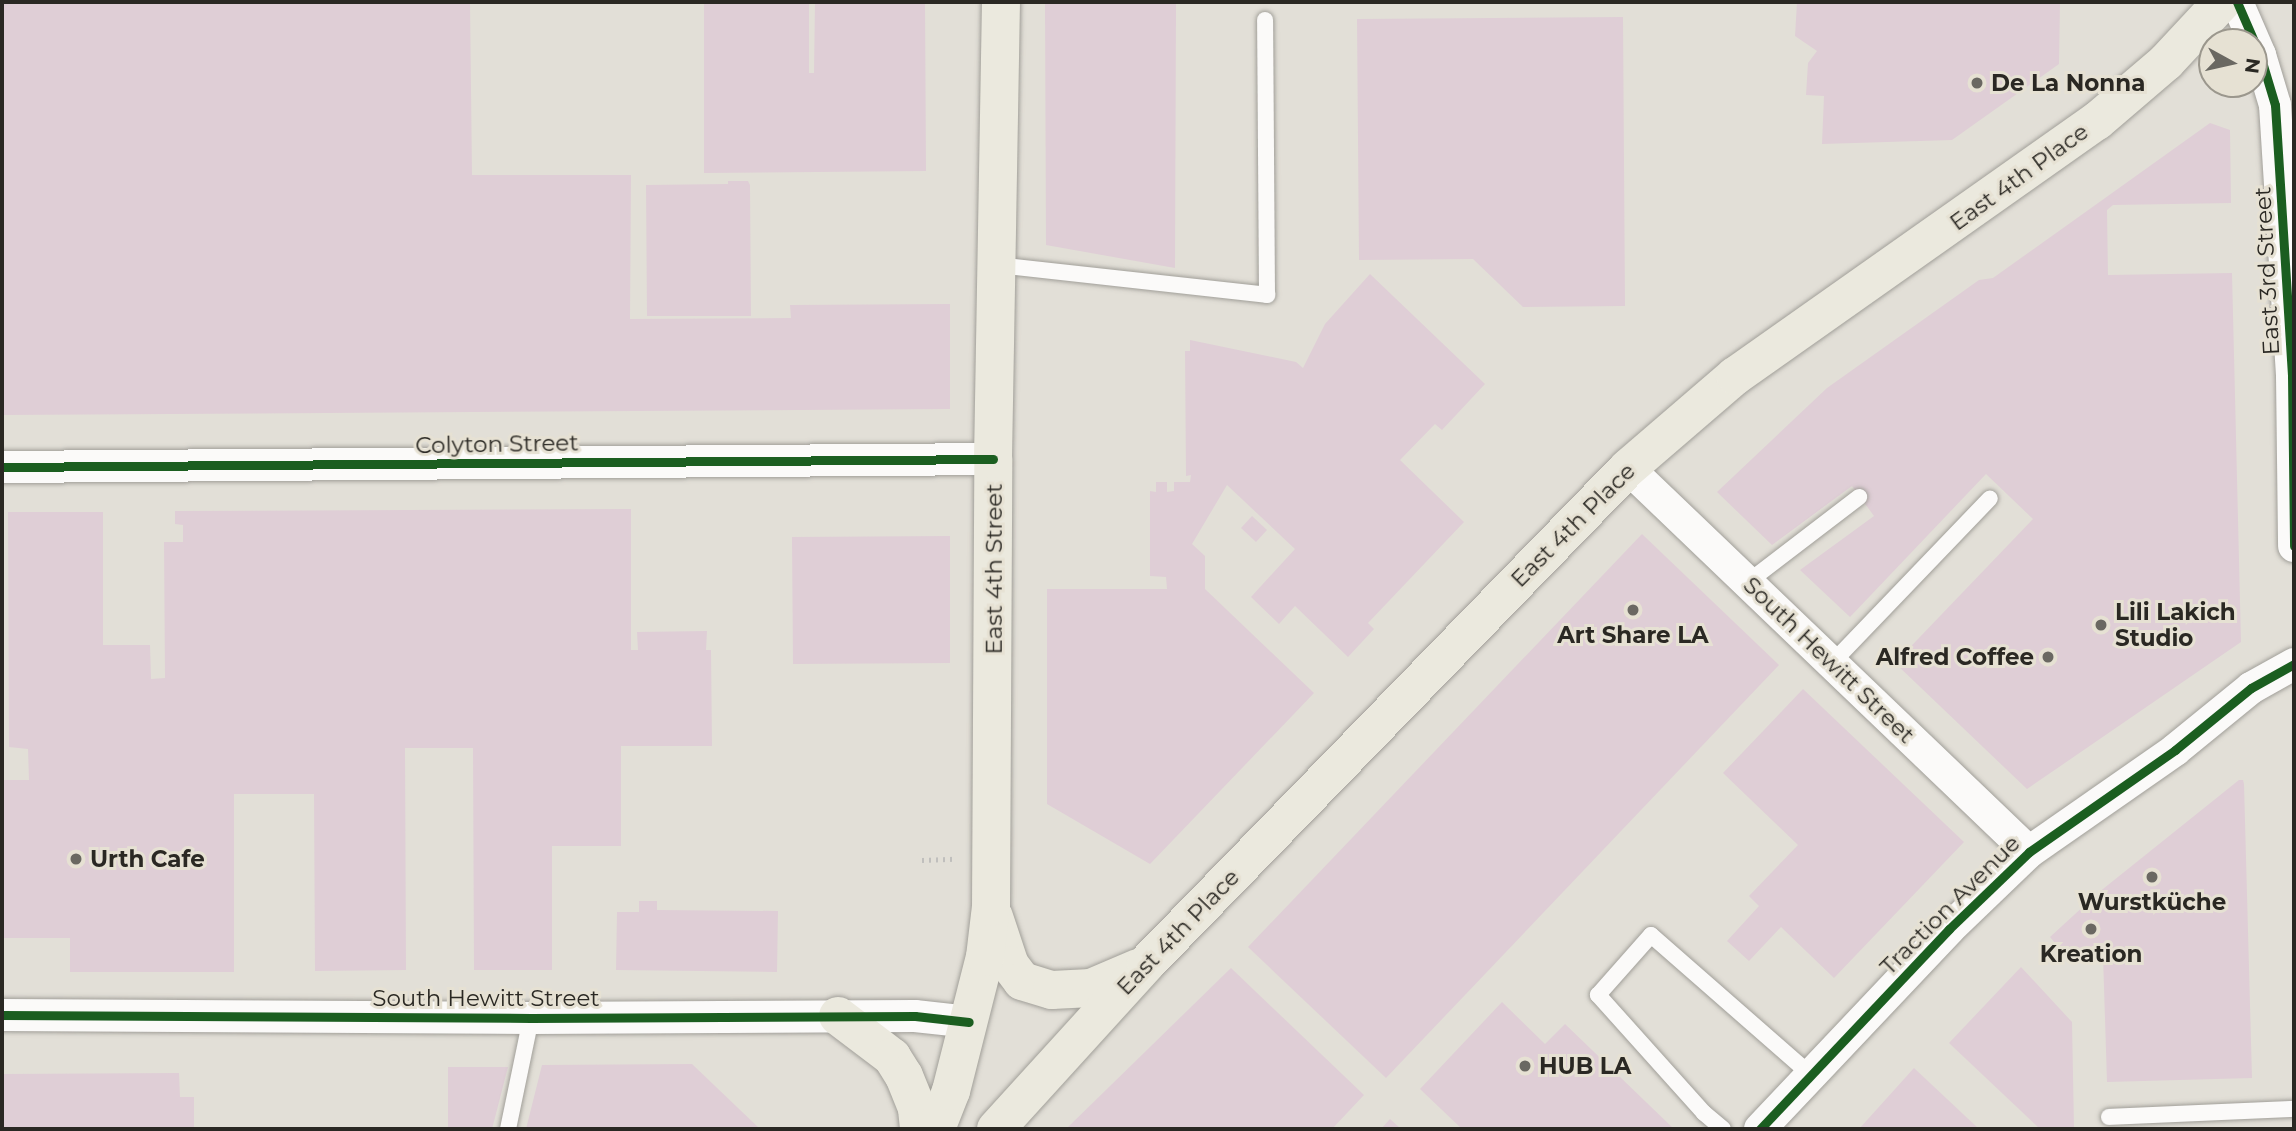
<!DOCTYPE html>
<html>
<head>
<meta charset="utf-8">
<style>
	body { margin:0 }
	#map { position:relative; width:2296px; height:1131px; overflow:hidden; background:#e2dfd7; font-family:Montserrat,sans-serif }
	div>[style] { position:absolute }
	[style*='--x'] { left:calc(var(--x)*1px); top:calc(var(--y)*1px); width:calc(var(--w)*1px); rotate:calc(var(--a)*1deg) }
	.building>* { inset:0; background:#dfced6 }
	.path>* { height:4.5px; margin-top:-2.25px; transform-origin:0; background:repeating-linear-gradient(90deg,#c0bfbd 0 2px,transparent 0 7px) }
	.roads { filter:drop-shadow(0 0 2px #a19f99) drop-shadow(0 0 2px #a19f99) }
	.lane>* { height:16px; margin:-8px; padding:0 8px; transform-origin:8px; border-radius:8px; background:#fbfaf9 }
	.street>* { height:32px; margin:-16px; padding:0 16px; transform-origin:16px; border-radius:16px; background:#fbfaf9 }
	.primary>* { height:38px; margin:-19px; padding:0 19px; transform-origin:19px; border-radius:19px; background:#ebe9de }
	.cycleway>* { height:9px; margin:-4.5px; padding:0 4.5px; transform-origin:4.5px; border-radius:4.5px; background:#1b5e20 }
	.dots>* { width:19px; height:19px; translate:-50% -50%; box-sizing:border-box; border:4px solid #e6e1d3; border-radius:50% }
	span { translate:-50% -50%; white-space:nowrap; text-align:center; line-height:1.15; -webkit-text-stroke:6px #e6e1d3; paint-order:stroke }
	.poi-label { font-size:23px; color:#2a2823; font-weight:700 }
	.left { translate:0 -50%; text-align:left }
	.right { translate:-100% -50%; text-align:right }
	.street-label { font-size:23px; color:#2a2823 }
	.frame { position:absolute; inset:0; border:4px solid #2a2823; pointer-events:none }
	.north { position:absolute; left:2198px; top:28px; width:70px; height:70px; box-sizing:border-box; background:#e6e1d3; border:2px solid #9b978d; border-radius:50%; rotate:98deg; font-size:19px; font-weight:700; line-height:28px; text-align:center; color:#2a2823 }
	.north::after { content:''; display:block; margin:auto; width:24px; height:32px; background:#6a6862; clip-path:polygon(50% 0,100% 100%,50% 72%,0 100%) }
</style>
</head>
<body>
<div id="map">
	<div class="building">
		<i style="clip-path:polygon(2px 2px,470px 2px,472px 175px,631px 175px,630px 319px,791px 318px,790px 305px,950px 304px,950px 409px,2px 415px)"></i>
		<i style="clip-path:polygon(704px 2px,809px 2px,809px 73px,814px 73px,815px 2px,925px 2px,926px 171px,704px 173px)"></i>
		<i style="clip-path:polygon(1045px 2px,1176px 2px,1175px 268px,1046px 245px)"></i>
		<i style="clip-path:polygon(1797px 2px,2060px 2px,2059px 64px,1952px 140px,1822px 144px,1824px 96px,1806px 95px,1808px 63px,1817px 51px,1795px 36px)"></i>
		<i style="clip-path:polygon(1623px 17px,1625px 306px,1523px 307px,1473px 259px,1359px 260px,1357px 19px)"></i>
		<i style="clip-path:polygon(2210px 123px,2230px 130px,2231px 203px,2113px 205px,2107px 210px,2108px 275px,2232px 273px,2241px 642px,2027px 789px,1895px 663px,2033px 519px,1986px 474px,1850px 617px,1800px 570px,1874px 516px,1852px 486px,1772px 545px,1717px 492px,1827px 388px,1979px 280px,1993px 278px)"></i>
		<i style="clip-path:polygon(728px 181px,748px 181px,750px 185px,751px 316px,647px 316px,646px 185px,728px 184px)"></i>
		<i style="clip-path:polygon(1370px 274px,1485px 384px,1442px 430px,1435px 424px,1400px 460px,1464px 522px,1368px 623px,1374px 629px,1348px 657px,1295px 606px,1279px 624px,1251px 597px,1295px 549px,1227px 485px,1192px 544px,1205px 556px,1205px 589px,1314px 693px,1150px 864px,1047px 804px,1047px 589px,1167px 589px,1166px 577px,1150px 576px,1150px 491px,1156px 492px,1156px 482px,1167px 482px,1167px 492px,1174px 491px,1174px 482px,1190px 482px,1191px 475px,1186px 476px,1185px 351px,1190px 351px,1190px 340px,1296px 362px,1303px 368px,1325px 324px)"></i>
		<i style="clip-path:polygon(631px 509px,631px 650px,638px 650px,637px 632px,707px 631px,706px 650px,711px 650px,712px 746px,621px 746px,621px 846px,552px 846px,552px 970px,474px 970px,473px 748px,405px 748px,406px 970px,315px 971px,314px 794px,234px 794px,234px 972px,70px 972px,70px 938px,2px 938px,2px 780px,29px 780px,28px 749px,9px 747px,8px 512px,103px 512px,103px 645px,150px 645px,151px 679px,165px 678px,164px 542px,183px 542px,183px 525px,175px 524px,175px 511px)"></i>
		<i style="clip-path:polygon(1252px 516px,1267px 530px,1256px 542px,1241px 528px)"></i>
		<i style="clip-path:polygon(1642px 534px,1779px 665px,1386px 1078px,1248px 947px)"></i>
		<i style="clip-path:polygon(950px 536px,950px 663px,793px 664px,792px 537px)"></i>
		<i style="clip-path:polygon(1803px 689px,1964px 842px,1834px 978px,1781px 927px,1749px 961px,1727px 941px,1759px 906px,1749px 896px,1798px 845px,1723px 773px)"></i>
		<i style="clip-path:polygon(2239px 780px,2243px 780px,2244px 784px,2252px 1078px,2107px 1082px,2103px 955px,2067px 957px,2050px 937px,2098px 893px)"></i>
		<i style="clip-path:polygon(639px 901px,657px 901px,657px 910px,778px 911px,777px 972px,616px 970px,617px 912px,639px 912px)"></i>
		<i style="clip-path:polygon(2021px 967px,2072px 1022px,2074px 1129px,2040px 1129px,1949px 1043px)"></i>
		<i style="clip-path:polygon(1231px 968px,1364px 1095px,1332px 1129px,1066px 1129px)"></i>
		<i style="clip-path:polygon(1502px 1002px,1545px 1044px,1565px 1024px,1674px 1129px,1462px 1129px,1420px 1089px)"></i>
		<i style="clip-path:polygon(692px 1064px,760px 1129px,526px 1129px,542px 1065px)"></i>
		<i style="clip-path:polygon(448px 1067px,508px 1067px,492px 1129px,448px 1129px)"></i>
		<i style="clip-path:polygon(1914px 1068px,1979px 1129px,1859px 1129px)"></i>
		<i style="clip-path:polygon(179px 1073px,180px 1097px,194px 1097px,194px 1129px,2px 1129px,2px 1074px)"></i>
		<i style="clip-path:polygon(1390px 1119px,1401px 1129px,1381px 1129px)"></i>
	</div>
	<div class="path">
		<i style="--x:922;--y:860;--w:33;--a:-2"></i>
	</div>
	<div class="roads">
		<div class="lane">
			<i style="--x:997;--y:265;--w:272;--a:6.3"></i>
			<i style="--x:1267;--y:295;--w:275;--a:-90.4"></i>
			<i style="--x:1748;--y:582;--w:140;--a:-37.4"></i>
			<i style="--x:1832;--y:663;--w:228;--a:-46.2"></i>
			<i style="--x:2109;--y:1117;--w:185;--a:-2.5"></i>
			<i style="--x:508;--y:1129;--w:113;--a:-78.3"></i>
			<i style="--x:1723;--y:1129;--w:25;--a:-140"></i>
			<i style="--x:1704;--y:1113;--w:159;--a:-131.9"></i>
			<i style="--x:1598;--y:995;--w:80;--a:-48.5"></i>
			<i style="--x:1651;--y:935;--w:213;--a:41.2"></i>
		</div>
		<div class="street">
			<i style="--x:2237;--y:2;--w:58;--a:66.5"></i>
			<i style="--x:2260;--y:55;--w:52;--a:73.3"></i>
			<i style="--x:2275;--y:105;--w:272;--a:86.4"></i>
			<i style="--x:2292;--y:376;--w:170;--a:89.3"></i>
			<i style="--x:2;--y:467;--w:991;--a:-0.46"></i>
			<i style="--x:1628;--y:468;--w:555;--a:43.76"></i>
			<i style="--x:2;--y:1015;--w:529;--a:0.32"></i>
			<i style="--x:531;--y:1018;--w:384;--a:-0.3"></i>
			<i style="--x:915;--y:1016;--w:54;--a:6.3"></i>
			<i style="--x:1760;--y:1129;--w:275;--a:-46.6"></i>
			<i style="--x:1949;--y:929;--w:111;--a:-43.9"></i>
			<i style="--x:2029;--y:852;--w:178;--a:-34.9"></i>
			<i style="--x:2175;--y:750;--w:98;--a:-39.2"></i>
			<i style="--x:2251;--y:688;--w:49;--a:-29.2"></i>
		</div>
		<div class="primary">
			<i style="--x:994;--y:917;--w:51;--a:71.6"></i>
			<i style="--x:1010;--y:965;--w:20;--a:53"></i>
			<i style="--x:1022;--y:981;--w:31;--a:17"></i>
			<i style="--x:1052;--y:990;--w:39;--a:-3"></i>
			<i style="--x:1091;--y:988;--w:51;--a:-23.1"></i>
			<i style="--x:838;--y:1016;--w:68;--a:37.2"></i>
			<i style="--x:892;--y:1057;--w:22;--a:58"></i>
			<i style="--x:904;--y:1076;--w:35;--a:68"></i>
			<i style="--x:917;--y:1109;--w:20;--a:84"></i>
			<i style="--x:936;--y:1129;--w:41;--a:-68.5"></i>
			<i style="--x:951;--y:1091;--w:138;--a:-75.8"></i>
			<i style="--x:985;--y:957;--w:50;--a:-83.2"></i>
			<i style="--x:991;--y:907;--w:448;--a:-89.7"></i>
			<i style="--x:993;--y:459;--w:457;--a:-89"></i>
			<i style="--x:996;--y:1129;--w:223;--a:-47.7"></i>
			<i style="--x:1146;--y:964;--w:692;--a:-45.82"></i>
			<i style="--x:1628;--y:468;--w:141;--a:-40.7"></i>
			<i style="--x:1735;--y:376;--w:443;--a:-35.2"></i>
			<i style="--x:2097;--y:121;--w:91;--a:-40.5"></i>
			<i style="--x:2166;--y:62;--w:82;--a:-47"></i>
		</div>
	</div>
	<div class="cycleway">
		<i style="--x:2237;--y:2;--w:58;--a:66.5"></i>
		<i style="--x:2260;--y:55;--w:52;--a:73.3"></i>
		<i style="--x:2275;--y:105;--w:272;--a:86.4"></i>
		<i style="--x:2292;--y:376;--w:170;--a:89.3"></i>
		<i style="--x:2;--y:467;--w:991;--a:-0.46"></i>
		<i style="--x:2;--y:1015;--w:529;--a:0.32"></i>
		<i style="--x:531;--y:1018;--w:384;--a:-0.3"></i>
		<i style="--x:915;--y:1016;--w:54;--a:6.3"></i>
		<i style="--x:1760;--y:1129;--w:275;--a:-46.6"></i>
		<i style="--x:1949;--y:929;--w:111;--a:-43.9"></i>
		<i style="--x:2029;--y:852;--w:178;--a:-34.9"></i>
		<i style="--x:2175;--y:750;--w:98;--a:-39.2"></i>
		<i style="--x:2251;--y:688;--w:49;--a:-29.2"></i>
	</div>
	<div class="dots">
		<i style="left:1977px;top:83px;background:#6a6862"></i>
		<i style="left:1633px;top:610px;background:#6a6862"></i>
		<i style="left:2101px;top:625px;background:#6a6862"></i>
		<i style="left:2048px;top:657px;background:#6a6862"></i>
		<i style="left:76px;top:859px;background:#6a6862"></i>
		<i style="left:2152px;top:877px;background:#6a6862"></i>
		<i style="left:2091px;top:929px;background:#6a6862"></i>
		<i style="left:1525px;top:1066px;background:#6a6862"></i>
	</div>
	<div class="poi-label">
		<span class="left" style="left:1991px;top:83px">De La Nonna</span>
		<span class="left" style="left:2115px;top:625px">Lili Lakich<br>Studio</span>
		<span style="left:1633px;top:635px">Art Share LA</span>
		<span class="right" style="left:2034px;top:657px">Alfred Coffee</span>
		<span class="left" style="left:90px;top:859px">Urth Cafe</span>
		<span style="left:2152px;top:902px">Wurstküche</span>
		<span style="left:2091px;top:954px">Kreation</span>
		<span class="left" style="left:1539px;top:1066px">HUB LA</span>
	</div>
	<div class="street-label">
		<span style="left:2019px;top:177px;rotate:-36deg">East 4th Place</span>
		<span style="left:2267px;top:271px;rotate:-93deg">East 3rd Street</span>
		<span style="left:497px;top:444px;rotate:-1deg">Colyton Street</span>
		<span style="left:1573px;top:525px;rotate:-45deg">East 4th Place</span>
		<span style="left:994px;top:569px;rotate:-90deg">East 4th Street</span>
		<span style="left:1829px;top:660px;rotate:44deg">South Hewitt Street</span>
		<span style="left:1950px;top:905px;rotate:-45deg">Traction Avenue</span>
		<span style="left:1178px;top:932px;rotate:-46deg">East 4th Place</span>
		<span style="left:486px;top:998px">South Hewitt Street</span>
	</div>
	<div class="frame"></div>
	<div class="north">N</div>
</div>
</body>
</html>
